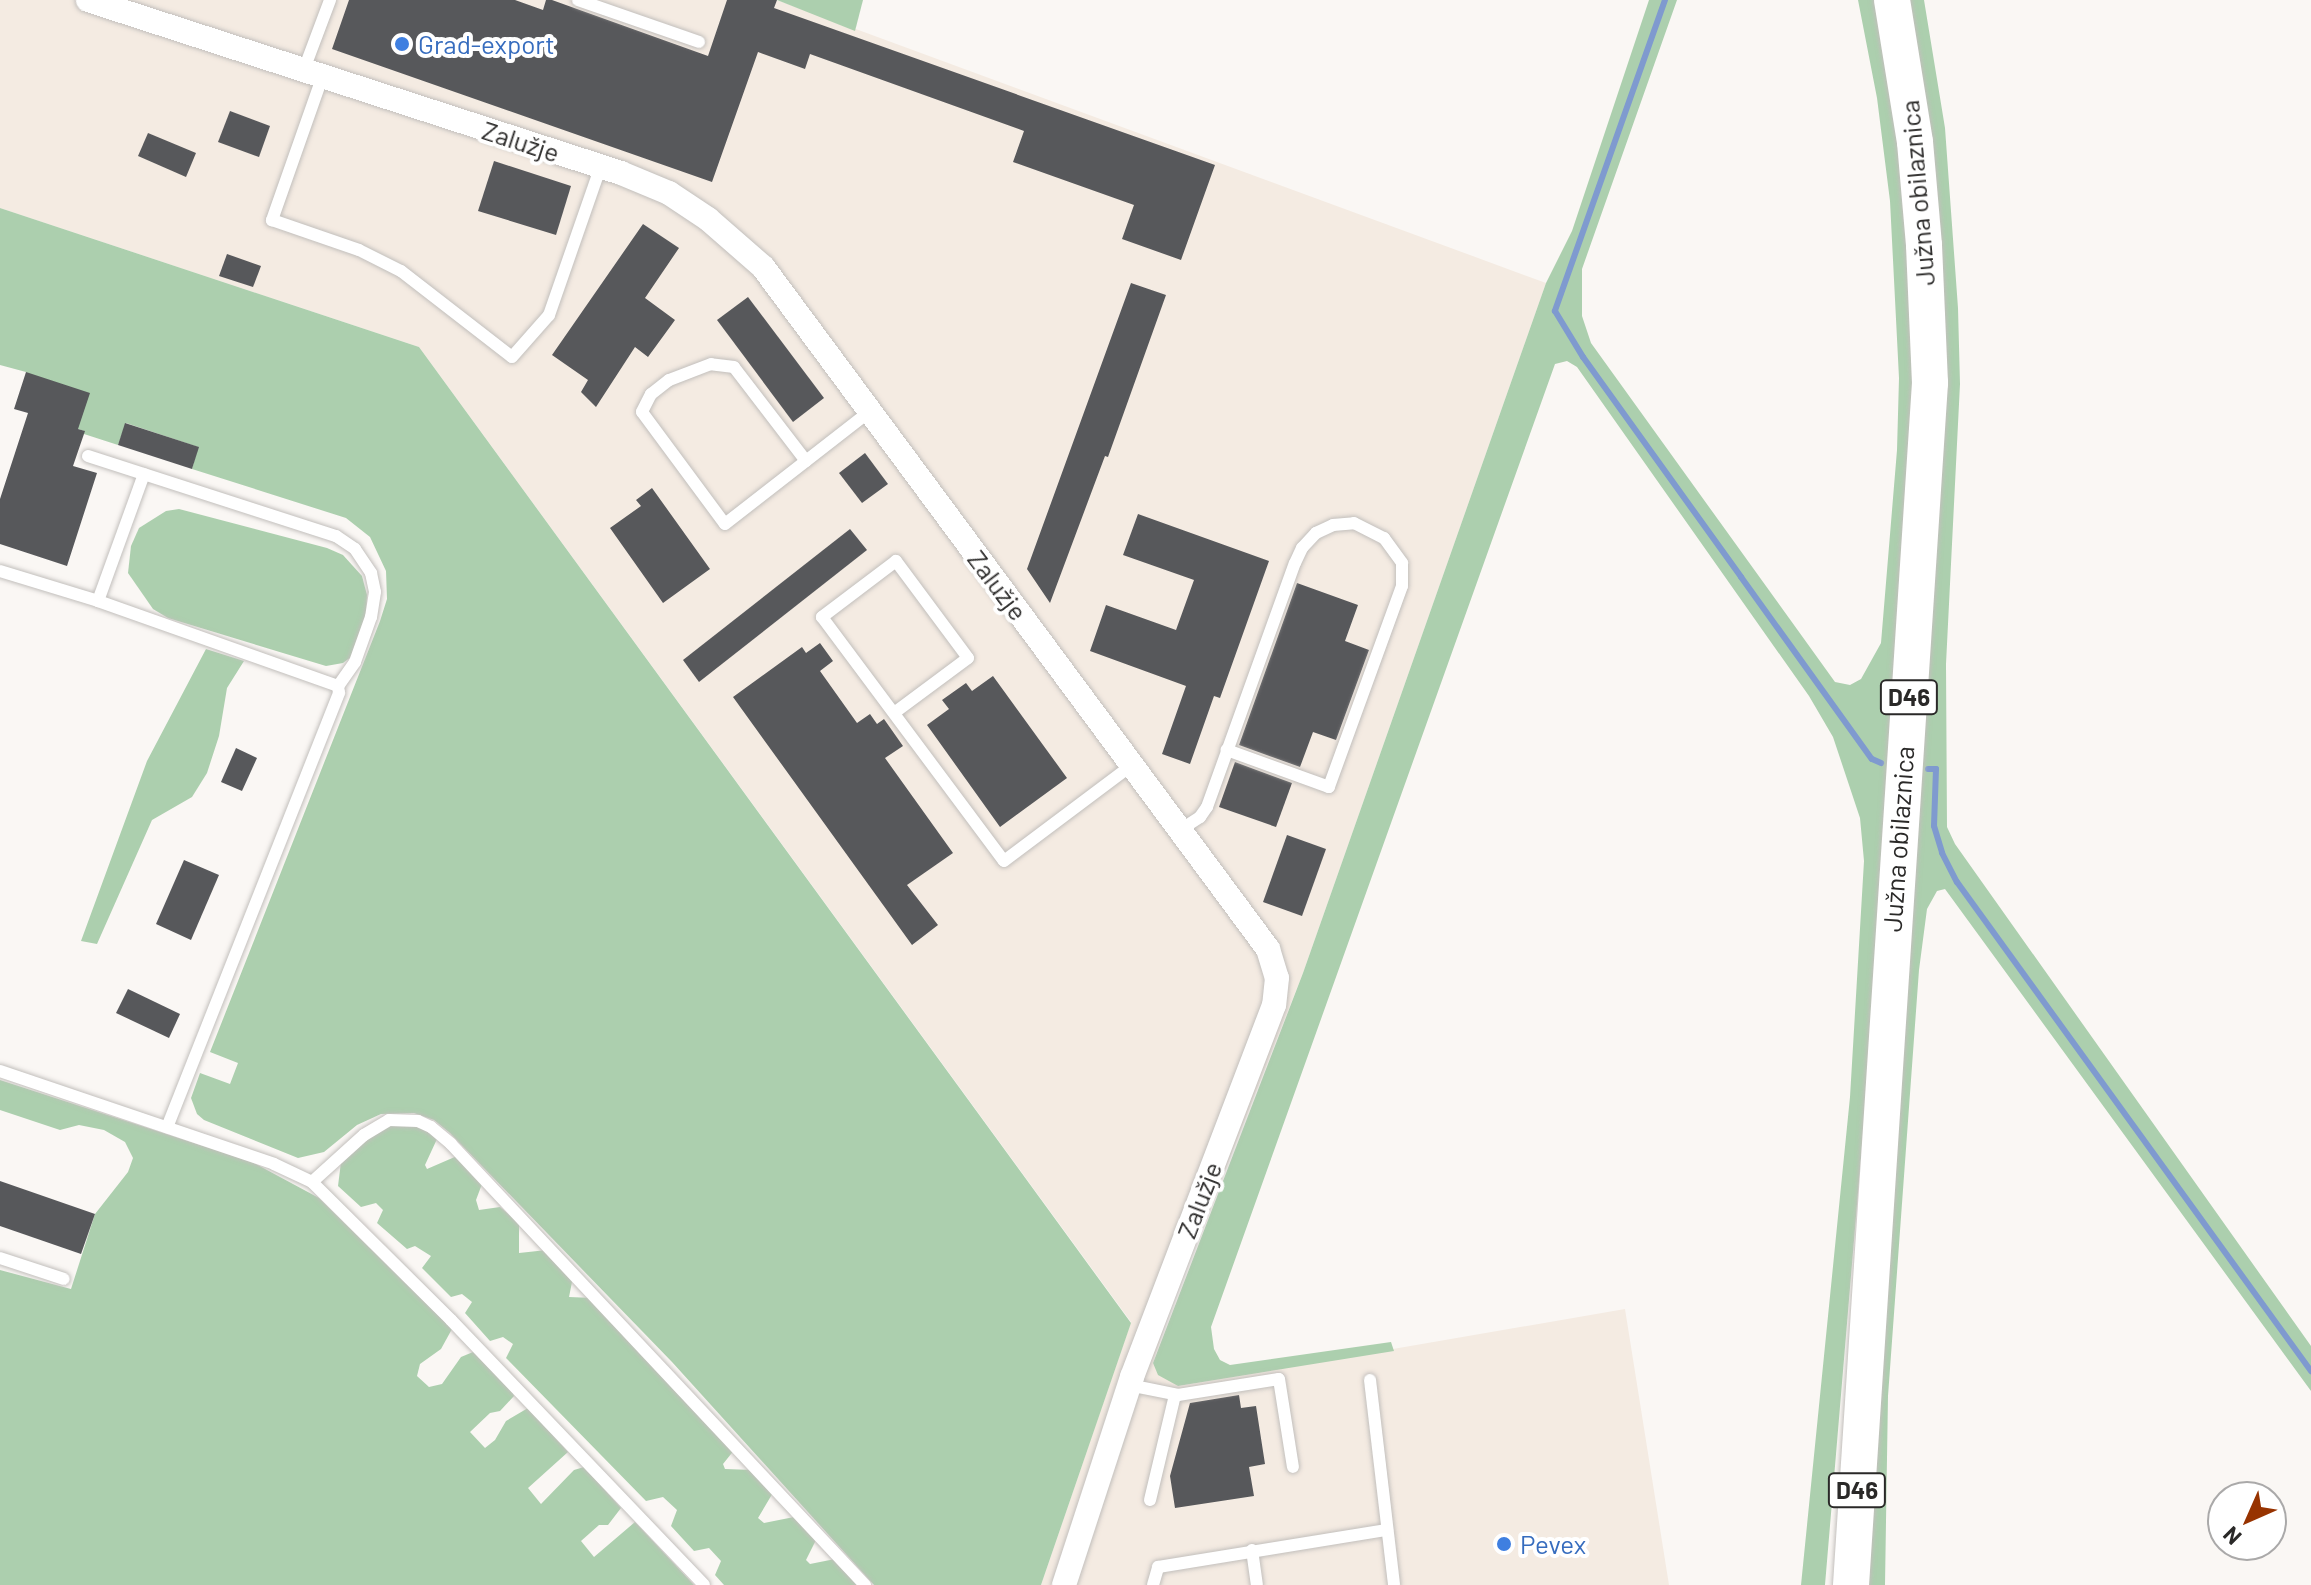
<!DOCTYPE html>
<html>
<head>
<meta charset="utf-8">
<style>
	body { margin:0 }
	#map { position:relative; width:2311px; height:1585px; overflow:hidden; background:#faf7f4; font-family:Barlow,sans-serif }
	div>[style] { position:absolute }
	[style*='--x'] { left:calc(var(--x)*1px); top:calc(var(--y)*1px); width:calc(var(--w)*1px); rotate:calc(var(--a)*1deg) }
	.built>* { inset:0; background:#f4ebe2 }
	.green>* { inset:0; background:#accfae }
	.stream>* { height:6px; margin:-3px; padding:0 3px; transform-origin:3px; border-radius:3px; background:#7f9acf }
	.building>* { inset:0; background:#57585b }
	.roads { filter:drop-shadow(0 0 2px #c2bfbc) drop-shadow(0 0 2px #c2bfbc) }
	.service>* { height:12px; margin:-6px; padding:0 6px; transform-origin:6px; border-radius:6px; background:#fff }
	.minor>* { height:24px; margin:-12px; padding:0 12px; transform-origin:12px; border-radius:12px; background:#fff }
	.primary>* { height:36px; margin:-18px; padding:0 18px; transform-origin:18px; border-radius:18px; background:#fff }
	.dots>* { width:22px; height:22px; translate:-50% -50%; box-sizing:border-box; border:4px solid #fff; border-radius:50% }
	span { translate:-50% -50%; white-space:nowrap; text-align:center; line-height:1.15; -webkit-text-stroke:8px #fff; paint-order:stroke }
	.shield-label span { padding:2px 6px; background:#fff; border:2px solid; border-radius:6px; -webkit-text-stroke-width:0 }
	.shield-label { font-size:24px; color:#2a2928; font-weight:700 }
	.shop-label { font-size:26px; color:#366cbe }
	.left { translate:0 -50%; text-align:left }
	.street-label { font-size:26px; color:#2a2928 }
	.north { position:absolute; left:2207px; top:1481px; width:80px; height:80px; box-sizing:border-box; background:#fff; border:2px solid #aaa9a9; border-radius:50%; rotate:225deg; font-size:22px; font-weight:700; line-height:32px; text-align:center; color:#2a2928 }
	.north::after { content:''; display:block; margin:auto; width:28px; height:36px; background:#973300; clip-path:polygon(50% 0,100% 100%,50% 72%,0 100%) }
</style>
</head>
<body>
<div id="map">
	<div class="built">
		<i style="clip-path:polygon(0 0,777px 0,1546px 283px,1303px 973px,1171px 1307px,1153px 1363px,1178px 1386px,1625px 1309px,1669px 1585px,1041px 1585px,1131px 1322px,419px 347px,0 208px)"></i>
	</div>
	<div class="green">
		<i style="clip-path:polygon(777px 0,863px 0,855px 31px)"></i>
		<i style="clip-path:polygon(1649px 0,1677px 0,1582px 269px,1582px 316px,1591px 343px,1835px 682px,1850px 685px,1861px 679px,1881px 643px,1897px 450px,1899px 378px,1890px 201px,1877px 98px,1858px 0,1877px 0,1907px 201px,1915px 396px,1899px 705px,1825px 1585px,1801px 1585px,1850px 1097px,1864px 861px,1860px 818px,1833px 737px,1809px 696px,1577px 367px,1567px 361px,1555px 364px,1211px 1327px,1214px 1349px,1220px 1360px,1230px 1365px,1391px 1342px,1394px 1351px,1178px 1386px,1158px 1375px,1153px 1363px,1303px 973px,1546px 283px,1572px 231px)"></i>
		<i style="clip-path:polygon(1902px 0,1924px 0,1945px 128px,1958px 308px,1960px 384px,1946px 664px,1947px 827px,1955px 844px,2311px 1346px,2311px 1391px,1945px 889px,1937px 891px,1927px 909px,1919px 970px,1888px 1396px,1885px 1585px,1868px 1585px,1924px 670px)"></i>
		<i style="clip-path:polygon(0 208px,419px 347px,1131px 1323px,1041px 1585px,874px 1585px,672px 1362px,450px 1133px,434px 1120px,414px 1113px,381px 1114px,357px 1125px,324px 1152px,298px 1158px,204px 1120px,197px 1114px,191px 1098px,200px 1073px,230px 1084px,238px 1063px,210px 1052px,380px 621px,387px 599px,386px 571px,370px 537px,346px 518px,192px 469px,198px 447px,126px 423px,118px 445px,84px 434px,84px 431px,73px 427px,26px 372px,0 365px)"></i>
		<i style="clip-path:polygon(179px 509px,327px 548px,343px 555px,362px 576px,367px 595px,366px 616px,351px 657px,343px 663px,326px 666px,168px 618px,153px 609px,128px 573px,131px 546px,139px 528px,166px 511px)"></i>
		<i style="clip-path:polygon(206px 649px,244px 661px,227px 688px,219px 736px,207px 773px,192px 797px,152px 820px,97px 944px,81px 941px,147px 761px)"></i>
		<i style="clip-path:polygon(0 1080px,252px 1162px,319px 1198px,452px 1329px,441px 1349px,420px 1364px,417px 1376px,429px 1387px,442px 1384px,461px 1357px,473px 1352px,513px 1393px,514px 1396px,500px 1411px,490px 1413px,470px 1432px,485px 1448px,495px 1440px,506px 1421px,528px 1408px,568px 1452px,528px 1488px,541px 1504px,574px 1470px,584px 1467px,621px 1508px,608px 1525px,599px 1525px,581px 1541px,594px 1557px,635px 1522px,694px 1585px,0 1585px,0 1270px,71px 1289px,95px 1214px,128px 1172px,133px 1158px,125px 1142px,104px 1130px,79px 1125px,60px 1130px,0 1110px)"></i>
		<i style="clip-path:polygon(393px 1124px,423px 1126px,437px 1139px,425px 1165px,427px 1169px,457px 1156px,482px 1184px,476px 1200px,479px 1210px,500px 1207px,519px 1223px,519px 1253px,547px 1250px,573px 1277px,569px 1297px,593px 1298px,735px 1449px,723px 1464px,725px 1469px,753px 1470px,774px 1491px,758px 1518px,764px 1523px,794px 1517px,817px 1538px,806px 1560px,810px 1564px,835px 1559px,859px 1585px,724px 1585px,715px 1575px,721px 1561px,709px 1548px,694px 1551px,671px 1526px,677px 1510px,663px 1497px,646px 1501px,506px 1358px,513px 1344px,503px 1337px,490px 1341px,465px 1313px,472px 1302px,462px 1294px,451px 1297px,422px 1268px,431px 1256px,415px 1246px,407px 1249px,377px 1223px,383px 1210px,376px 1203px,361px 1207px,338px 1186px,341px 1162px,373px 1131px)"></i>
	</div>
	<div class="stream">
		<i style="--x:1665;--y:0;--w:330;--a:109.5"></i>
		<i style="--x:1555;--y:311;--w:54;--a:58.7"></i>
		<i style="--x:1583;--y:357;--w:271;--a:54.3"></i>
		<i style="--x:1741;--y:577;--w:224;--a:54.3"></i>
		<i style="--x:1872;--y:759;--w:10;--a:24"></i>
		<i style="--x:1928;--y:769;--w:8;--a:0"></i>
		<i style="--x:1936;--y:769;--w:57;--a:92"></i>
		<i style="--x:1934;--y:826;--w:28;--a:73"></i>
		<i style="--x:1942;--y:853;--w:33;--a:63"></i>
		<i style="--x:1957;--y:882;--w:604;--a:54.1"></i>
	</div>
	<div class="building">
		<i style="clip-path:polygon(349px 0,515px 0,543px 10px,546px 0,552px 0,708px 56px,727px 0,777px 0,774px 8px,1215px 165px,1181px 260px,1122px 239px,1134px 205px,1013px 162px,1024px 131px,810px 54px,805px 69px,758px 52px,712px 182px,332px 49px)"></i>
		<i style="clip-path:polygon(230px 111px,270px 126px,259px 157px,218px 142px)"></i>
		<i style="clip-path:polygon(148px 133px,196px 153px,186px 177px,138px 156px)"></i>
		<i style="clip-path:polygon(494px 161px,571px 186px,556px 235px,478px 211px)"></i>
		<i style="clip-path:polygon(643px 224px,679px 248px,645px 298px,675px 320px,648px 357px,635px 347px,596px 407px,581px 392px,588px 380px,552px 355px)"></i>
		<i style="clip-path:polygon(227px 254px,261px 266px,253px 287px,219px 276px)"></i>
		<i style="clip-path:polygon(1131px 283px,1166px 295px,1108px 457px,1105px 456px,1050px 603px,1027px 569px)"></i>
		<i style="clip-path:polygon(748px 297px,824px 398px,793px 422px,717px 320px)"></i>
		<i style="clip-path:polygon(26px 372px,90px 393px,78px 429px,85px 431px,73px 466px,97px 473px,67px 566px,0 544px,0 499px,28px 413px,14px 409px)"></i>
		<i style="clip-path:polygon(125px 423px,199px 447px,192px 469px,118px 445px)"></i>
		<i style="clip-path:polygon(865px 453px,888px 484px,862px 503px,839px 473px)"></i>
		<i style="clip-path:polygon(652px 488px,710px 569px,663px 603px,610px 528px,641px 506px,636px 500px)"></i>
		<i style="clip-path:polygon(1138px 514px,1269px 561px,1220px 698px,1214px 696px,1190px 764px,1162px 754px,1186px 686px,1090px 651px,1106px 605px,1176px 630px,1194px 580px,1123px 555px)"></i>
		<i style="clip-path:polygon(850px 529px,867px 550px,699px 682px,683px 660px)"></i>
		<i style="clip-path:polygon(1297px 583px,1358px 605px,1345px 641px,1369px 650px,1336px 740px,1313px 732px,1300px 767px,1239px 745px)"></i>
		<i style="clip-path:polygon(820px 643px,833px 661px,820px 671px,857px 723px,870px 714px,877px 724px,884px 719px,903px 746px,885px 758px,953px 853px,907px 885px,938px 925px,912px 945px,733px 697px,802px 647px,806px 653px)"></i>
		<i style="clip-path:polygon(993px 676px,1067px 778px,1000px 827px,927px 725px,949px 709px,942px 700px,966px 683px,972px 691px)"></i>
		<i style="clip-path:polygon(236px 748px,257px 758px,242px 791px,221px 782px)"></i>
		<i style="clip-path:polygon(1235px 762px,1292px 783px,1276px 827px,1219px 807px)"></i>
		<i style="clip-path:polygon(1287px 835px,1326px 849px,1302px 916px,1263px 902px)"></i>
		<i style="clip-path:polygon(184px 860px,219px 875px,191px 940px,156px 924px)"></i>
		<i style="clip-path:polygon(128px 989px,180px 1014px,169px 1038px,116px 1013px)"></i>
		<i style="clip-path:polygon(0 1181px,95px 1214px,81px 1254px,0 1226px)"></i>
		<i style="clip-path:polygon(1239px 1395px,1241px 1408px,1256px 1406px,1265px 1464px,1249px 1467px,1254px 1496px,1175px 1508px,1170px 1476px,1190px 1403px)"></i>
	</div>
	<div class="roads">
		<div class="service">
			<i style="--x:578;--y:0;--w:128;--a:19.1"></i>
			<i style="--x:303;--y:72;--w:77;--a:-69.4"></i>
			<i style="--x:322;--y:78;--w:151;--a:109.4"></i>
			<i style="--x:272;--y:220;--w:92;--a:19"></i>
			<i style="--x:359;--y:250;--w:47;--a:26.6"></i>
			<i style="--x:401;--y:271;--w:140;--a:37.8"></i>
			<i style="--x:512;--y:357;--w:56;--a:-48.6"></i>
			<i style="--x:549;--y:315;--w:158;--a:-70.8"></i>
			<i style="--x:88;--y:456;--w:261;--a:17.9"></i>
			<i style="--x:336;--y:536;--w:23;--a:34"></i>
			<i style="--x:355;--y:549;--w:29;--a:56"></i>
			<i style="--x:371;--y:573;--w:19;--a:78"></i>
			<i style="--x:375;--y:592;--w:25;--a:99"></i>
			<i style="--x:371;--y:617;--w:48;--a:109.6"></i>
			<i style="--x:355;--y:662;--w:29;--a:125"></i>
			<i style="--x:806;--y:461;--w:118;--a:-127.5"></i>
			<i style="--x:734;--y:367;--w:23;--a:-173"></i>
			<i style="--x:711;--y:364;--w:45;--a:159.1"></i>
			<i style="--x:669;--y:380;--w:23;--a:142"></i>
			<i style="--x:651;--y:394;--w:20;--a:117"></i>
			<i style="--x:642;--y:412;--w:139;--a:53.5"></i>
			<i style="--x:725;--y:524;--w:184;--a:-37.9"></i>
			<i style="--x:0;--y:571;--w:102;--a:17"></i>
			<i style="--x:98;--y:601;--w:255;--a:19.5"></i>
			<i style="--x:338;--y:686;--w:7;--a:82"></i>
			<i style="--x:339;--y:693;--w:467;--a:111.6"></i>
			<i style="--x:98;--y:601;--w:135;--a:-70.1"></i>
			<i style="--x:894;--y:713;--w:92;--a:-36.6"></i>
			<i style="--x:968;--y:658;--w:121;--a:-126.6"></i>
			<i style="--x:896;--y:561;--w:93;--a:142.9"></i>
			<i style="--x:822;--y:617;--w:304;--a:53.3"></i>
			<i style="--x:1004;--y:861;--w:160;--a:-36.9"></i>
			<i style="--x:1180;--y:830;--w:24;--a:-33"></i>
			<i style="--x:1200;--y:817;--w:12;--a:-55"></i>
			<i style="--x:1207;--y:807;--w:259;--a:-70.2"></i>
			<i style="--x:1295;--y:563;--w:17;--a:-65"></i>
			<i style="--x:1302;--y:548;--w:21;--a:-47"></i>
			<i style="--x:1316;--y:533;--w:19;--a:-25"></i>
			<i style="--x:1333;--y:525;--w:21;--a:-5"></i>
			<i style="--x:1354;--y:523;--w:34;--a:27"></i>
			<i style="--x:1384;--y:538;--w:31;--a:54"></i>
			<i style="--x:1402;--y:563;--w:23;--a:90"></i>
			<i style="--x:1402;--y:586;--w:214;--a:110"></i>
			<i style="--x:1329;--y:787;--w:109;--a:-160.1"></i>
			<i style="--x:0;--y:1071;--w:289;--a:18.7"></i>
			<i style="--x:274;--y:1164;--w:42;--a:25.3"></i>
			<i style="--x:312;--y:1182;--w:196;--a:44.8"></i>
			<i style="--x:451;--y:1320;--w:366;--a:46.3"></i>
			<i style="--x:312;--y:1182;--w:70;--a:-42.1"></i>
			<i style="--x:364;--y:1135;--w:29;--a:-31"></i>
			<i style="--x:389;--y:1120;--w:29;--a:2"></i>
			<i style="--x:418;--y:1121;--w:14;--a:25"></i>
			<i style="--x:431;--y:1127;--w:26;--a:40"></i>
			<i style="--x:451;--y:1144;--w:605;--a:46.81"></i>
			<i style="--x:0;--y:1258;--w:67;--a:18.2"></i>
			<i style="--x:1370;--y:1380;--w:206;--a:83.3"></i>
			<i style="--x:1129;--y:1385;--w:50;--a:11.5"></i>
			<i style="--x:1178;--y:1395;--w:102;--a:-9"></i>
			<i style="--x:1279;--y:1379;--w:89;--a:81"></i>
			<i style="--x:1150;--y:1500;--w:108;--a:-76.6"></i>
			<i style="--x:1252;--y:1550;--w:35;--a:82"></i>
			<i style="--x:1153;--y:1585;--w:19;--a:-74"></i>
			<i style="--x:1158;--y:1567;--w:232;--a:-9.2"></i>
		</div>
		<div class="minor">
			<i style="--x:88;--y:0;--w:560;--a:17.98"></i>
			<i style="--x:621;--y:173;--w:52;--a:22.6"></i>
			<i style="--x:669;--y:193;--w:47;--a:33.7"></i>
			<i style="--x:708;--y:219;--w:73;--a:41.1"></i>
			<i style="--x:763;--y:267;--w:849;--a:53.48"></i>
			<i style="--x:1268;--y:949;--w:30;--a:73"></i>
			<i style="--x:1277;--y:978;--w:27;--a:96"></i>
			<i style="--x:1274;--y:1005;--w:398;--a:110.9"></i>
			<i style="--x:1132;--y:1377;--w:219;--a:108.1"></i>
		</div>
		<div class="primary">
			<i style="--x:1851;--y:1585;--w:1205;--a:-86.24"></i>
			<i style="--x:1930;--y:383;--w:138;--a:-92.5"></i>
			<i style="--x:1924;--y:245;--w:103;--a:-95"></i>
			<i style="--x:1915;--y:142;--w:144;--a:-99.2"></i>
		</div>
	</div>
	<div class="dots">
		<i style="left:402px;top:44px;background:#3f7fe0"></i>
		<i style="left:1504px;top:1544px;background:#3f7fe0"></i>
	</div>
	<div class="shield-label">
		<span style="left:1909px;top:697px">D46</span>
		<span style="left:1857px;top:1490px">D46</span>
	</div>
	<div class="shop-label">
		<span class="left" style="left:418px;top:44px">Grad-export</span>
		<span class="left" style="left:1520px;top:1544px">Pevex</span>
	</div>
	<div class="street-label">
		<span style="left:521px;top:141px;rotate:18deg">Zalužje</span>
		<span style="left:1917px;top:193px;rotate:-95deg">Južna obilaznica</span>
		<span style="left:998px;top:585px;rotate:53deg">Zalužje</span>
		<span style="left:1898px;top:839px;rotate:-86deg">Južna obilaznica</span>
		<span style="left:1199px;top:1200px;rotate:-69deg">Zalužje</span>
	</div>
	<div class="north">N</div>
</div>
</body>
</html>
